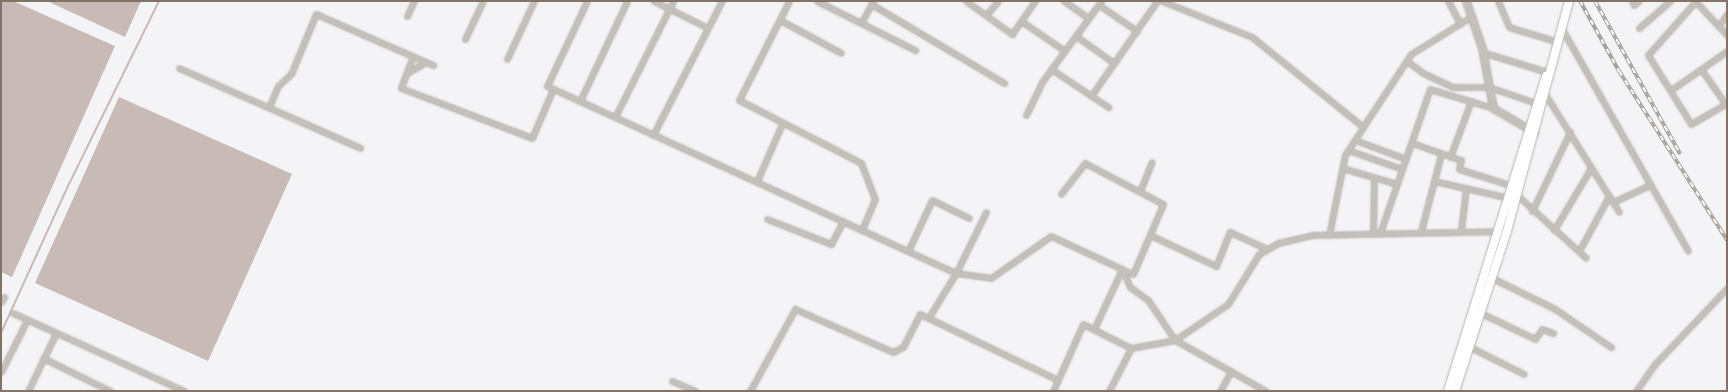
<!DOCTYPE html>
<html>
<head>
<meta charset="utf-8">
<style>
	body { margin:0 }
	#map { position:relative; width:1728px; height:392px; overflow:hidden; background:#f4f4f7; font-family:"Fira Sans Condensed",sans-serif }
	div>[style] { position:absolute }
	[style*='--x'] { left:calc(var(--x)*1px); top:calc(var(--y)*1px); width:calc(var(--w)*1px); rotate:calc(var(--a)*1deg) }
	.water>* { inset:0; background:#c7bab7 }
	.stream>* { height:2px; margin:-1px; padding:0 1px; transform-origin:1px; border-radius:1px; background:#c7bab7 }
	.roads { filter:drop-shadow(0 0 1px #b8b2ae) drop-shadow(0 0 1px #b8b2ae) }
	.minor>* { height:5px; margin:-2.5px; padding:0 2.5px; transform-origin:2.5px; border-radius:2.5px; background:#c3bfbb }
	.tertiary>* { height:7px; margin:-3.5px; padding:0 3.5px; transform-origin:3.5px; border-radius:3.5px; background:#c3bfbb }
	.secondary>* { height:8px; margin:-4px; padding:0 4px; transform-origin:4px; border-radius:4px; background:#fff }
	.rail>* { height:4px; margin-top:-2px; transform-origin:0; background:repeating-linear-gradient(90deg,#fff 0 5.5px,#a8a19b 0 11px); box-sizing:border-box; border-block:1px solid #a8a19b }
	span { translate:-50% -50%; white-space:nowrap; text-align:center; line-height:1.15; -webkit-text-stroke:5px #fff; paint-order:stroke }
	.frame { position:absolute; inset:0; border:2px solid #837367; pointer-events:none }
</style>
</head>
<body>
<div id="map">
	<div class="water">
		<i style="clip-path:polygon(1px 1px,13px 1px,115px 46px,12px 277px,1px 272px)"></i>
		<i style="clip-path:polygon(47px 1px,141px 1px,125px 37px)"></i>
		<i style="clip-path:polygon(119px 97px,292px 174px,208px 361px,35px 283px)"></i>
	</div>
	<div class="stream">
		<i style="--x:1;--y:333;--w:164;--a:-65.5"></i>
		<i style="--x:69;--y:184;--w:204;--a:-63.8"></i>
	</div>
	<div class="roads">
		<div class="minor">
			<i style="--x:587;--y:1;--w:94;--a:115.2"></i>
			<i style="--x:547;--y:86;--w:450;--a:24.6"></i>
			<i style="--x:956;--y:273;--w:35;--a:8"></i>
			<i style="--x:991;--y:278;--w:73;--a:-35"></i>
			<i style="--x:1051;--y:236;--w:90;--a:24.9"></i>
			<i style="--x:1133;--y:274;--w:76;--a:-66.8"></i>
			<i style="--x:1163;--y:204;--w:88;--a:-152.3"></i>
			<i style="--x:1085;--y:163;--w:39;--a:128"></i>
			<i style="--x:654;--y:1;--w:60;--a:26.6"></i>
			<i style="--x:789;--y:1;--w:111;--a:116.8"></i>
			<i style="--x:739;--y:100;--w:137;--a:27.3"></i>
			<i style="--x:861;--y:163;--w:39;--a:69"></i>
			<i style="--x:875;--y:199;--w:34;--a:113"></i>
			<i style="--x:817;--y:1;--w:110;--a:26.6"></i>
			<i style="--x:966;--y:1;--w:57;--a:35.7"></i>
			<i style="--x:1012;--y:34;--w:40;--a:-55.1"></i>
			<i style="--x:1064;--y:1;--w:29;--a:35"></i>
			<i style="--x:1162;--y:1;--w:97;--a:21.8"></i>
			<i style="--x:1252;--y:37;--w:143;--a:39"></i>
			<i style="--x:1448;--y:1;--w:26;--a:62"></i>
			<i style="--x:1498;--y:1;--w:28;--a:67"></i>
			<i style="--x:1509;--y:27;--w:51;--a:17"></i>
			<i style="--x:1632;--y:1;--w:4;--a:63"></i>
			<i style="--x:1634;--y:5;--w:6;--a:-39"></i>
			<i style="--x:1695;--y:1;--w:47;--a:46.7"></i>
			<i style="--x:1695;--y:2;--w:71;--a:131.6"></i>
			<i style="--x:1648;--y:55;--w:81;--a:58.1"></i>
			<i style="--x:1691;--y:124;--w:42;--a:-30.3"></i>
			<i style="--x:871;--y:4;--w:155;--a:30.7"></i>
			<i style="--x:1099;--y:5;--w:46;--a:34.4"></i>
			<i style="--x:986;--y:15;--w:18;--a:-49"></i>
			<i style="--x:407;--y:16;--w:17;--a:-65"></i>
			<i style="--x:780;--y:20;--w:69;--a:28.4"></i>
			<i style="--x:1021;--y:21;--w:53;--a:34.3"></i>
			<i style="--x:861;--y:23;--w:25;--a:-61"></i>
			<i style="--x:1719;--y:25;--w:14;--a:-54"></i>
			<i style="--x:1639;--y:28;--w:41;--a:-41.1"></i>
			<i style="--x:1562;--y:29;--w:255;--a:60.4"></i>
			<i style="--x:1076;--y:36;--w:47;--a:35.4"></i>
			<i style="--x:465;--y:39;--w:42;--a:-64.7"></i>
			<i style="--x:1482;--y:52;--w:68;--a:17.1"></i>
			<i style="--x:413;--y:56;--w:34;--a:111"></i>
			<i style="--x:401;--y:88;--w:140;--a:20.9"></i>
			<i style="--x:532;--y:138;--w:53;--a:-66.8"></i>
			<i style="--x:507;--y:59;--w:64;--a:-65"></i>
			<i style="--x:1407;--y:61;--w:20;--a:37"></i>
			<i style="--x:1423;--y:73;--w:33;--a:25"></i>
			<i style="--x:1453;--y:87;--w:36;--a:0"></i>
			<i style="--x:1489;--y:87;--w:50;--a:18.8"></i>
			<i style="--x:179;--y:68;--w:198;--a:23.8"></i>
			<i style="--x:1051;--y:69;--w:69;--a:33.7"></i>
			<i style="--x:1701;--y:69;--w:44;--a:55.2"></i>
			<i style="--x:407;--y:73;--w:22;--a:-30"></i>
			<i style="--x:1671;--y:90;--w:68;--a:-34.9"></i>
			<i style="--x:1545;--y:94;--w:139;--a:57.9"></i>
			<i style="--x:1091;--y:96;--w:116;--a:-55.2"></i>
			<i style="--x:580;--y:101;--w:110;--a:-64.8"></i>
			<i style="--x:269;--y:107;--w:23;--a:-67"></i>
			<i style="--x:278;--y:86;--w:18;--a:-43"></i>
			<i style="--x:291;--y:74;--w:65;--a:-67.4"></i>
			<i style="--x:316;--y:14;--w:128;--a:23.6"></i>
			<i style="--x:1026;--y:115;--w:37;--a:-64"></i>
			<i style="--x:1042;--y:82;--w:100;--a:-53.9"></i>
			<i style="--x:615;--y:117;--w:130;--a:-63.4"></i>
			<i style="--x:653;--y:135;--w:151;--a:-62.8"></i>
			<i style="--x:1355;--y:140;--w:54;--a:20.4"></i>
			<i style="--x:1412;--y:143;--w:52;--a:19.1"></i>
			<i style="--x:1461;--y:160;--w:9;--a:103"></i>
			<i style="--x:1459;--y:169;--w:57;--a:17.5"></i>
			<i style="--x:1348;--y:150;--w:57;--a:19.4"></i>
			<i style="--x:1450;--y:157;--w:60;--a:-69.4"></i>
			<i style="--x:1342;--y:168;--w:57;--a:16.2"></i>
			<i style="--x:757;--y:181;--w:62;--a:-66.3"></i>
			<i style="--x:1434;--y:181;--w:77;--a:12.8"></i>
			<i style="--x:1140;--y:191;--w:31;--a:-68"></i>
			<i style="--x:1517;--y:195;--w:93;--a:42.4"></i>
			<i style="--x:1613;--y:202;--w:41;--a:-24.7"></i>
			<i style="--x:1532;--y:211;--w:88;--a:-64.3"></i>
			<i style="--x:767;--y:219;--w:69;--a:21.3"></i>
			<i style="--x:831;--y:244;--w:26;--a:-62"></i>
			<i style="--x:1461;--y:230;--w:42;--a:-83.2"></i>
			<i style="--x:1554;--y:230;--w:72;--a:-59.2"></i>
			<i style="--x:1421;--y:231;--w:80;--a:-75.4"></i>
			<i style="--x:1373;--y:233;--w:55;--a:-89"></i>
			<i style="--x:1380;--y:233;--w:152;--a:-70.9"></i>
			<i style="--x:1430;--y:89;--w:66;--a:16.8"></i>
			<i style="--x:1150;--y:235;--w:73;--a:25.2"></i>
			<i style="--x:1216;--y:266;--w:37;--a:-68"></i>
			<i style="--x:1230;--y:232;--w:41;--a:24.7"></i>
			<i style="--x:1329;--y:235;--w:82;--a:-78.7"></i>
			<i style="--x:1345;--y:155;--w:33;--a:-57"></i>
			<i style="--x:1363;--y:127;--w:87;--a:-56.7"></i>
			<i style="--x:1411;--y:54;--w:72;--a:-31.9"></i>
			<i style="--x:908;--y:251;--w:56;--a:-64.8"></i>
			<i style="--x:932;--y:200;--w:41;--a:25.9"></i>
			<i style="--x:1579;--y:251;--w:63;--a:-61.4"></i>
			<i style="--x:1122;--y:269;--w:20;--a:66"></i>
			<i style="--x:1130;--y:287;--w:22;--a:36"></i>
			<i style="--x:1148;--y:300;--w:48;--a:56"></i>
			<i style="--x:1175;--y:340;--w:104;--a:29.3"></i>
			<i style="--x:1486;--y:275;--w:77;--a:26.2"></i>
			<i style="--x:1555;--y:309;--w:68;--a:34.2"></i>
			<i style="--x:1;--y:302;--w:6;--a:-59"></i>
			<i style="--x:13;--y:313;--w:188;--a:24.5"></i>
			<i style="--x:1481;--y:313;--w:60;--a:25.7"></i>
			<i style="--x:1535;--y:339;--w:12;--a:-55"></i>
			<i style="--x:1542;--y:329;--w:12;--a:20"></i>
			<i style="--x:929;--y:317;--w:52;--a:-58.5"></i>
			<i style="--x:956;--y:273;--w:68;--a:-63.8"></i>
			<i style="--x:1094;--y:329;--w:66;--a:-65"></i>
			<i style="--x:1470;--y:347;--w:60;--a:26.6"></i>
			<i style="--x:43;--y:358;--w:75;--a:26.2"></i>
			<i style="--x:1;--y:372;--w:58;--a:-63.4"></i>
			<i style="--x:672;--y:381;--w:25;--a:23"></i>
			<i style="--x:28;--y:391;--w:64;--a:-64.2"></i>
			<i style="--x:750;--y:391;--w:94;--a:-61.2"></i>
			<i style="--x:795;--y:309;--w:107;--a:23.7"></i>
			<i style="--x:893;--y:352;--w:11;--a:-27"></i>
			<i style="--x:903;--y:347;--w:37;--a:-63"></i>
			<i style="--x:920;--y:314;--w:153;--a:25.6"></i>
			<i style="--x:1053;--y:391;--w:73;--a:-65.9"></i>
			<i style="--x:1083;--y:324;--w:54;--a:26.6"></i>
			<i style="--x:1131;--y:348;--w:45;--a:-10.3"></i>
			<i style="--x:1175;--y:340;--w:64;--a:-34.2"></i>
			<i style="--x:1228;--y:304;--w:59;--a:-58.2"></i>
			<i style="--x:1259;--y:254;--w:22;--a:-30"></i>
			<i style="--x:1278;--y:243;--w:37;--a:-13"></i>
			<i style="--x:1314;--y:235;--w:193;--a:-1.2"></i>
			<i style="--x:1109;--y:391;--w:48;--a:-62.9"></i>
			<i style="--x:1220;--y:391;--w:23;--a:-61"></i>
			<i style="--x:1636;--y:391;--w:32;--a:-55"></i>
			<i style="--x:1654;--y:365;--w:106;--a:-46.5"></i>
		</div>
		<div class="tertiary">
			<i style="--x:1466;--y:1;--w:50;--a:71.2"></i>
			<i style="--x:1482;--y:48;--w:61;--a:79.6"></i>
			<i style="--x:1493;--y:108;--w:48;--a:30.3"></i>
		</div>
		<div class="secondary">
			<i style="--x:1448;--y:391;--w:330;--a:-72.7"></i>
			<i style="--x:1455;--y:391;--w:168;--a:-72"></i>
			<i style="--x:1507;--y:231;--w:238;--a:-74.9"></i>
		</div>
	</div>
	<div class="rail">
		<i style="--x:1580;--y:1;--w:80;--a:60.9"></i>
		<i style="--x:1619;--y:71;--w:201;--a:57.4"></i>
		<i style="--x:1595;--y:1;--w:175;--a:60.9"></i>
	</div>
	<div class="frame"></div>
</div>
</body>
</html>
